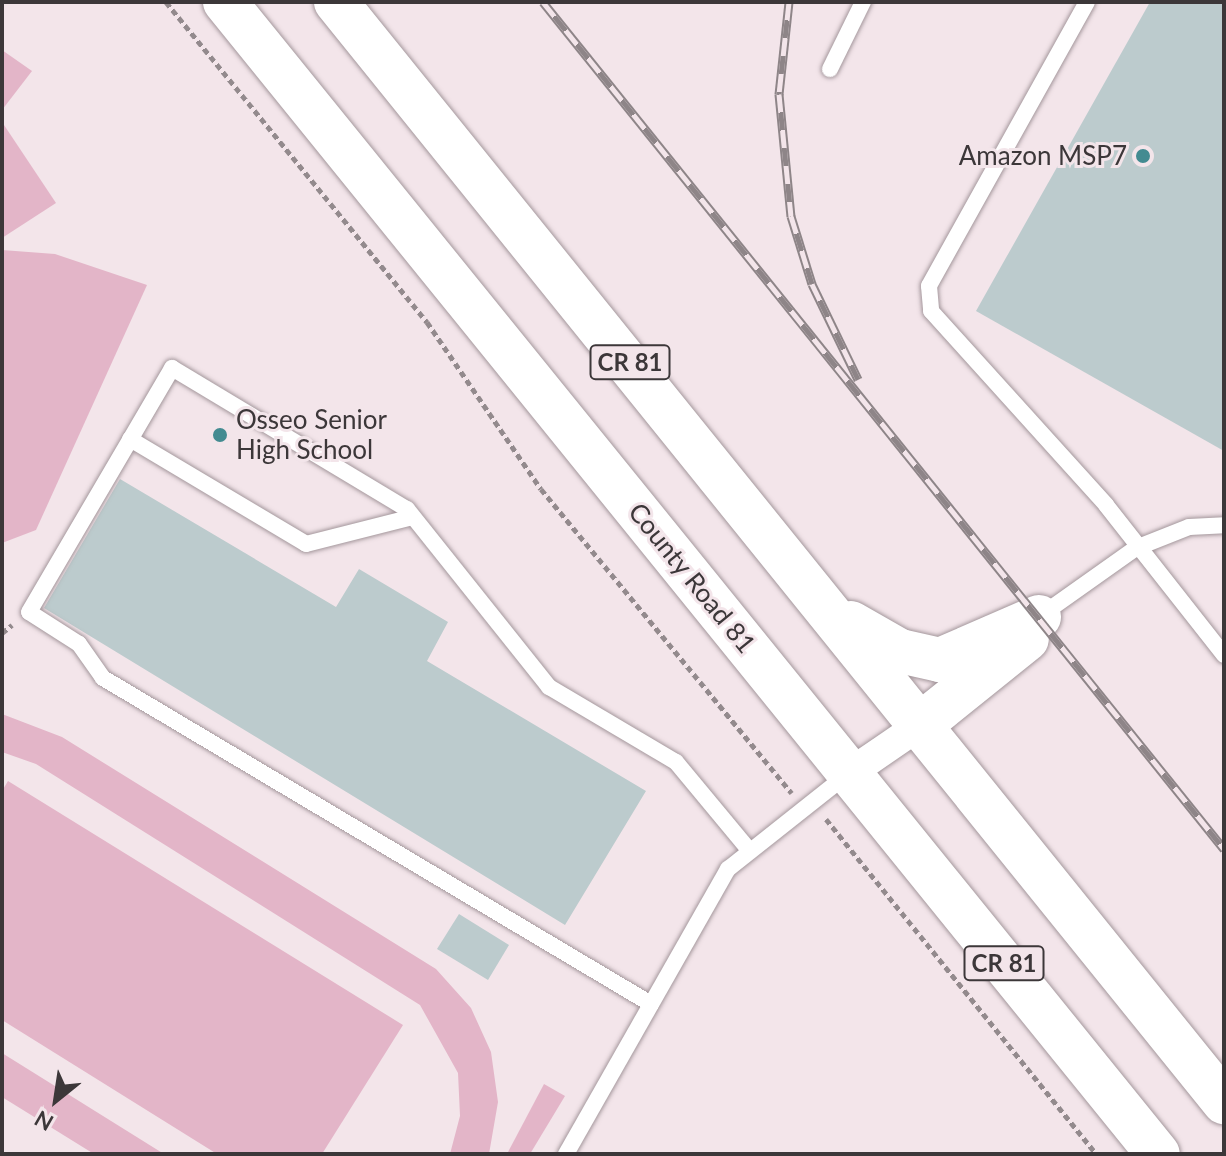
<!DOCTYPE html>
<html>
<head>
<meta charset="utf-8">
<style>
	body { margin:0 }
	#map { position:relative; width:1226px; height:1156px; overflow:hidden; background:#f3e5ea; font-family:Lato,sans-serif }
	div>[style] { position:absolute }
	[style*='--x'] { left:calc(var(--x)*1px); top:calc(var(--y)*1px); width:calc(var(--w)*1px); rotate:calc(var(--a)*1deg) }
	.green>* { inset:0; background:#e3b5c8 }
	.building>* { inset:0; background:#bccbcd }
	.path>* { height:5px; margin-top:-2.5px; transform-origin:0; background:repeating-linear-gradient(90deg,#938a8d 0 6px,transparent 0 10px) }
	.roads { filter:drop-shadow(0 0 2px #a4979c) drop-shadow(0 0 2px #a4979c) }
	.lane>* { height:16px; margin:-8px; padding:0 8px; transform-origin:8px; border-radius:8px; background:#fff }
	.street>* { height:30px; margin:-15px; padding:0 15px; transform-origin:15px; border-radius:15px; background:#fff }
	.highway>* { height:44px; margin:-22px; padding:0 22px; transform-origin:22px; border-radius:22px; background:#fff }
	.rail>* { height:9px; margin-top:-4.5px; transform-origin:0; background:repeating-linear-gradient(90deg,#f3e5ea 0 18px,#8e8588 0 36px); box-sizing:border-box; border-block:2px solid #8e8588 }
	.dots>* { width:22px; height:22px; translate:-50% -50%; box-sizing:border-box; border:4px solid #f3e5ea; border-radius:50% }
	span { translate:-50% -50%; white-space:nowrap; text-align:center; line-height:1.15; -webkit-text-stroke:6px #f3e5ea; paint-order:stroke }
	.shield-label span { padding:2px 6px; background:#f3e5ea; border:2px solid; border-radius:6px; -webkit-text-stroke-width:0 }
	.shield-label { font-size:24px; color:#3c3739; font-weight:700 }
	.poi-label { font-size:26px; color:#3c3739 }
	.right { translate:-100% -50%; text-align:right }
	.left { translate:0 -50%; text-align:left }
	.street-label { font-size:26px; color:#3c3739 }
	.frame { position:absolute; inset:0; border:4px solid #3c3739; pointer-events:none }
	.north { position:absolute; left:16px; top:1060px; width:80px; height:80px; -webkit-text-stroke:6px #f3e5ea; paint-order:stroke; rotate:210deg; font-size:22px; font-weight:700; line-height:32px; text-align:center; color:#3c3739 }
	.north::after { content:''; display:block; margin:auto; width:28px; height:36px; background:#3c3739; clip-path:polygon(50% 0,100% 100%,50% 72%,0 100%) }
</style>
</head>
<body>
<div id="map">
	<div class="green">
		<i style="clip-path:polygon(2px 50px,32px 71px,2px 110px)"></i>
		<i style="clip-path:polygon(2px 122px,56px 203px,2px 238px)"></i>
		<i style="clip-path:polygon(2px 250px,55px 254px,147px 285px,36px 530px,2px 543px)"></i>
		<i style="clip-path:polygon(2px 714px,62px 737px,436px 969px,471px 1008px,491px 1052px,498px 1102px,489px 1154px,450px 1154px,460px 1116px,458px 1073px,420px 1005px,36px 764px,2px 752px)"></i>
		<i style="clip-path:polygon(8px 781px,403px 1025px,322px 1154px,217px 1154px,2px 1020px,2px 791px)"></i>
		<i style="clip-path:polygon(2px 1053px,164px 1154px,94px 1154px,2px 1097px)"></i>
		<i style="clip-path:polygon(544px 1084px,565px 1096px,530px 1154px,507px 1154px)"></i>
	</div>
	<div class="building">
		<i style="clip-path:polygon(1150px 2px,1224px 2px,1224px 451px,976px 311px)"></i>
		<i style="clip-path:polygon(120px 479px,336px 607px,359px 569px,448px 622px,427px 661px,646px 791px,565px 925px,44px 608px)"></i>
		<i style="clip-path:polygon(459px 914px,509px 945px,488px 980px,437px 949px)"></i>
	</div>
	<div class="path">
		<i style="--x:166;--y:2;--w:413;--a:50.8"></i>
		<i style="--x:427;--y:322;--w:202;--a:55.7"></i>
		<i style="--x:541;--y:489;--w:394;--a:50.5"></i>
		<i style="--x:2;--y:633;--w:13;--a:-39"></i>
		<i style="--x:826;--y:819;--w:430;--a:51.1"></i>
	</div>
	<div class="roads">
		<div class="lane">
			<i style="--x:1087;--y:2;--w:325;--a:119.1"></i>
			<i style="--x:929;--y:286;--w:25;--a:85"></i>
			<i style="--x:931;--y:311;--w:261;--a:47.9"></i>
			<i style="--x:1106;--y:505;--w:191;--a:51.8"></i>
			<i style="--x:830;--y:69;--w:75;--a:-63.8"></i>
			<i style="--x:130;--y:439;--w:205;--a:30.8"></i>
			<i style="--x:306;--y:544;--w:110;--a:-14.2"></i>
			<i style="--x:1040;--y:616;--w:118;--a:-35.3"></i>
			<i style="--x:1136;--y:548;--w:57;--a:-21.6"></i>
			<i style="--x:1189;--y:527;--w:35;--a:-3"></i>
			<i style="--x:651;--y:1004;--w:638;--a:-149.25"></i>
			<i style="--x:103;--y:678;--w:42;--a:-125.2"></i>
			<i style="--x:79;--y:644;--w:59;--a:-147.4"></i>
			<i style="--x:29;--y:612;--w:283;--a:-59.6"></i>
			<i style="--x:172;--y:368;--w:274;--a:31"></i>
			<i style="--x:407;--y:509;--w:228;--a:51.4"></i>
			<i style="--x:549;--y:687;--w:147;--a:30.6"></i>
			<i style="--x:676;--y:762;--w:114;--a:50.3"></i>
			<i style="--x:566;--y:1154;--w:328;--a:-60.4"></i>
			<i style="--x:728;--y:869;--w:154;--a:-38.4"></i>
		</div>
		<div class="street">
			<i style="--x:850;--y:773;--w:85;--a:-34.4"></i>
		</div>
		<div class="highway">
			<i style="--x:225;--y:2;--w:1482;--a:51"></i>
			<i style="--x:336;--y:2;--w:1414;--a:51.09"></i>
			<i style="--x:851;--y:623;--w:56;--a:29.7"></i>
			<i style="--x:900;--y:651;--w:41;--a:12.7"></i>
			<i style="--x:940;--y:660;--w:108;--a:-23.5"></i>
			<i style="--x:920;--y:725;--w:137;--a:-38.8"></i>
		</div>
	</div>
	<div class="rail">
		<i style="--x:543;--y:2;--w:1087;--a:51.2"></i>
		<i style="--x:789;--y:2;--w:93;--a:96.2"></i>
		<i style="--x:779;--y:94;--w:123;--a:84.4"></i>
		<i style="--x:791;--y:216;--w:71;--a:72.8"></i>
		<i style="--x:812;--y:284;--w:106;--a:64.2"></i>
	</div>
	<div class="dots">
		<i style="left:1143px;top:156px;background:#438b91"></i>
		<i style="left:220px;top:435px;background:#438b91"></i>
	</div>
	<div class="shield-label">
		<span style="left:630px;top:362px">CR 81</span>
		<span style="left:1004px;top:963px">CR 81</span>
	</div>
	<div class="poi-label">
		<span class="right" style="left:1127px;top:156px">Amazon MSP7</span>
		<span class="left" style="left:236px;top:435px">Osseo Senior<br>High School</span>
	</div>
	<div class="street-label">
		<span style="left:692px;top:578px;rotate:51deg">County Road 81</span>
	</div>
	<div class="frame"></div>
	<div class="north">N</div>
</div>
</body>
</html>
